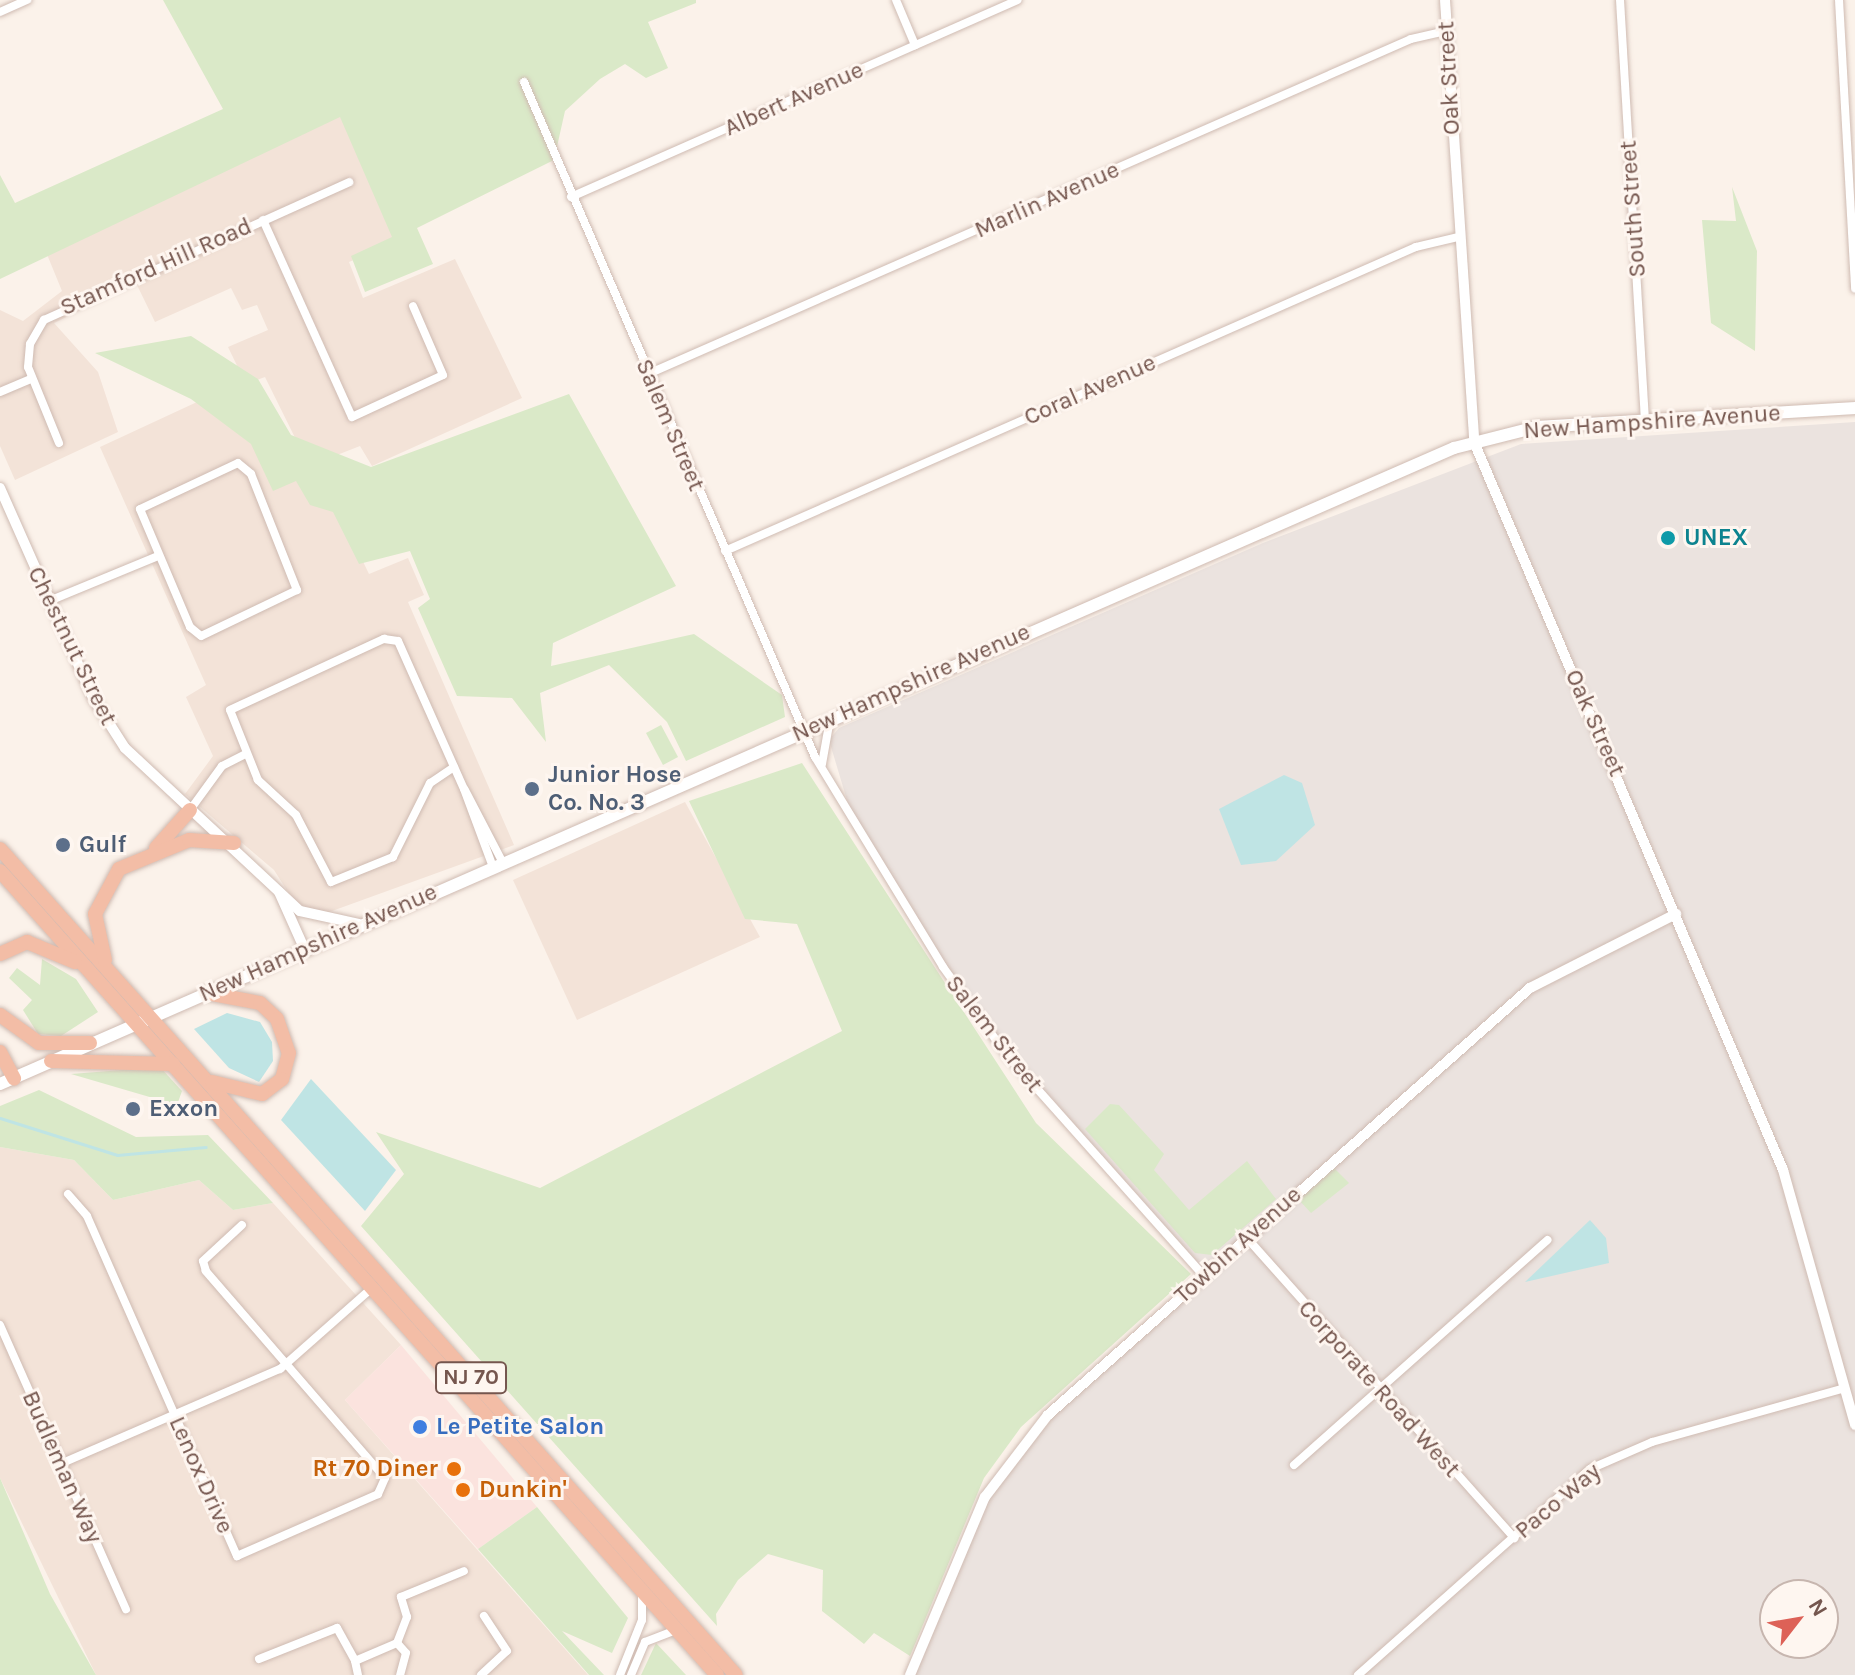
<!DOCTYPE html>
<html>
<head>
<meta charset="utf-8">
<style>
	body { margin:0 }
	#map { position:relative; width:1855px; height:1675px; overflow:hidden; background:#fbf2ea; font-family:Karla,sans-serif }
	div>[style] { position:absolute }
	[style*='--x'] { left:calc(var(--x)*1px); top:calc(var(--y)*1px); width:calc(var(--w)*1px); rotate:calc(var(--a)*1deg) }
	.residential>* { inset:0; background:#f3e3d8 }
	.commercial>* { inset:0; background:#fbe3de }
	.industrial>* { inset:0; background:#ebe3df }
	.green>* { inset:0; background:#dae9c8 }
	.water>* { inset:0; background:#bfe4e4 }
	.stream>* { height:3px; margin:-1.5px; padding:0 1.5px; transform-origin:1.5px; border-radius:1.5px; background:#bfe4e4 }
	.roads { filter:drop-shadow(0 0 2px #cfbbb2) drop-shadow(0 0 2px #cfbbb2) }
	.minor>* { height:8px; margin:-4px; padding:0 4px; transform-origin:4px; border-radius:4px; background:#fff }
	.tertiary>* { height:10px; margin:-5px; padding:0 5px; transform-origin:5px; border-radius:5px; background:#fff }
	.secondary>* { height:12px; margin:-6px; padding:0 6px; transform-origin:6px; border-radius:6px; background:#fff }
	.trunk>* { height:14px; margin:-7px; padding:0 7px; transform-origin:7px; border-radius:7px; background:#f3bda6 }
	.dots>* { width:22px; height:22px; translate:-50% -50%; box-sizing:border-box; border:4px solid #fef6f0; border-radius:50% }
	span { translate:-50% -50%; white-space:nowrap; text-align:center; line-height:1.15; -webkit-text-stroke:6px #fef6f0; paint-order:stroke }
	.shield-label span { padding:2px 6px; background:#fef6f0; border:2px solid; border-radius:6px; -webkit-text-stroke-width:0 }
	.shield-label { font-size:22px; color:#75564e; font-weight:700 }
	.street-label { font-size:24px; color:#75564e }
	.culture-label { font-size:24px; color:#0d838f; font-weight:700 }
	.left { translate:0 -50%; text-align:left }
	.service-label { font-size:24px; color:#4e5e75; font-weight:700 }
	.shop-label { font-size:24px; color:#366cbe; font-weight:700 }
	.food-label { font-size:24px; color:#c56008; font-weight:700 }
	.right { translate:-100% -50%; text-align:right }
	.north { position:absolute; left:1759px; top:1579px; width:80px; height:80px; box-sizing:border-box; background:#fef6f0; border:2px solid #c7b6af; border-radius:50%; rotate:59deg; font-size:22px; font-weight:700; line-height:32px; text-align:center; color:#75564e }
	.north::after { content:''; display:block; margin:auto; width:28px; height:36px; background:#dd6157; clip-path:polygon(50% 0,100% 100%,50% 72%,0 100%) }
</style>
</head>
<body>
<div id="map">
	<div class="residential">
		<i style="clip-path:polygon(342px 114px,397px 242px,349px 262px,363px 298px,455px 259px,522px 398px,372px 466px,360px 446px,309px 466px,265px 377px,246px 384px,228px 347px,268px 330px,257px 305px,242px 310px,231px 288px,155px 322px,136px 283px,54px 323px,98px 372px,118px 432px,15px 480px,0 446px,0 310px,23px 321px,62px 291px,46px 252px)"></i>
		<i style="clip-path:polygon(197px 402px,338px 510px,369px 574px,408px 558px,424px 595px,408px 602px,514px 845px,321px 915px,300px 911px,274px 870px,185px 794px,213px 756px,186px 697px,206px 685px,100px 447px)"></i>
		<i style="clip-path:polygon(685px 802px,760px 937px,577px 1020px,513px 880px)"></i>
		<i style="clip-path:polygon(0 1147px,74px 1160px,113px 1200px,199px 1180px,233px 1210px,273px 1203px,401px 1345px,345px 1400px,588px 1675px,96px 1675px,0 1478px)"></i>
	</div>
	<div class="commercial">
		<i style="clip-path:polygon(401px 1345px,537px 1507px,478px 1549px,345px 1400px)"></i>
	</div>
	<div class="industrial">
		<i style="clip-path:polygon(evenodd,1855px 422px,1855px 1675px,910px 1675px,975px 1520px,1027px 1438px,1204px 1276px,1054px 1111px,943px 967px,852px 817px,829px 740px,839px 728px,1263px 543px,1521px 444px,1855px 422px,1775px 1595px,1823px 1595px,1823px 1643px,1775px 1643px,1775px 1595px)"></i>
	</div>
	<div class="green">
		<i style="clip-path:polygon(163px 0,696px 0,696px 3px,648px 22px,668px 68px,646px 78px,625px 64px,600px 79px,565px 111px,554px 160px,417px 228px,433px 264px,365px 292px,351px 256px,392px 237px,340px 117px,0 279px,0 175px,15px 203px,223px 109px)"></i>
		<i style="clip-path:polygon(1732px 187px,1757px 251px,1755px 351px,1711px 323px,1702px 220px,1736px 221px)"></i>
		<i style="clip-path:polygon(191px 336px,258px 379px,291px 435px,371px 467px,569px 394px,676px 586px,553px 643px,551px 666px,694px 634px,782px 695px,785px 717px,686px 761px,667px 722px,609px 665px,540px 693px,546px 742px,512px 698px,457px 696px,418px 608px,430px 599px,410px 551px,359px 564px,333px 512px,310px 505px,296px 481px,273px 491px,251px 444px,191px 399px,95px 353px)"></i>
		<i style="clip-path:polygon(661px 725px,678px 757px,663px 765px,646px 733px)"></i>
		<i style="clip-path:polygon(802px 763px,1036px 1123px,1191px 1274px,1021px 1427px,984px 1478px,910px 1656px,874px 1633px,864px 1644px,822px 1611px,823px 1570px,768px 1554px,738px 1580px,716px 1614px,717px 1626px,361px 1226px,404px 1174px,376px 1132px,540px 1188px,842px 1031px,797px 924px,745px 919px,689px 801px)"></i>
		<i style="clip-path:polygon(42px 959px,76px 979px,98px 1012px,61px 1036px,38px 1034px,23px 1010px,32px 1000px,9px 978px,17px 968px,40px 985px)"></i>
		<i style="clip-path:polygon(160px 1067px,182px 1091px,177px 1105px,71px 1074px)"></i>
		<i style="clip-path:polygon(39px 1090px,136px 1137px,208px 1135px,273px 1203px,233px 1210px,199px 1180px,113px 1200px,74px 1160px,0 1147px,0 1106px)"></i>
		<i style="clip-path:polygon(1110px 1104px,1119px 1105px,1164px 1154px,1154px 1170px,1189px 1210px,1247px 1161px,1276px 1199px,1212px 1255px,1195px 1253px,1085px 1129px)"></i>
		<i style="clip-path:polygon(1334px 1168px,1349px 1183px,1311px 1213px,1299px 1200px)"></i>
		<i style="clip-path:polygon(0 1478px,50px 1594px,96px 1675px,0 1675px)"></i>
		<i style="clip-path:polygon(537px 1507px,628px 1618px,612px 1653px,562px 1631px,604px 1675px,589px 1675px,478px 1549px)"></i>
		<i style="clip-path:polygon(656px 1643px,686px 1675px,641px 1675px)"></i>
	</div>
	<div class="water">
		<i style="clip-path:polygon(1284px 775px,1302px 783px,1315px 825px,1276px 861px,1241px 865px,1219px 809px)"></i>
		<i style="clip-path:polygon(227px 1013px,260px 1022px,272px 1042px,273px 1061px,259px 1082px,229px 1068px,194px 1029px)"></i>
		<i style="clip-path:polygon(311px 1079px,396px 1170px,365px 1211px,281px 1120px)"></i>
		<i style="clip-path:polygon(1590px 1220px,1606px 1238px,1609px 1263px,1525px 1282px)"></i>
	</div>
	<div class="stream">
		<i style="--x:0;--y:1118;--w:123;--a:17.5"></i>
		<i style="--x:117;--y:1155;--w:89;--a:-5.1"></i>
	</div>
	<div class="roads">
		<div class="minor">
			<i style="--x:896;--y:0;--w:49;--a:67.1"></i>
			<i style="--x:1620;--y:0;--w:420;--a:86.6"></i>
			<i style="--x:1839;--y:0;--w:289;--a:86.8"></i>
			<i style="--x:0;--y:12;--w:30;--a:-24"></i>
			<i style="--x:524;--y:82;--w:735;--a:66.68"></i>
			<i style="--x:815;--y:757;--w:246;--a:58.6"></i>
			<i style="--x:943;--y:967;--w:109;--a:54"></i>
			<i style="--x:1007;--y:1055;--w:296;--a:48.3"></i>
			<i style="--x:571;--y:197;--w:488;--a:-23.8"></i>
			<i style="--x:263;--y:220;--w:216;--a:65.7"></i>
			<i style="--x:352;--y:417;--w:100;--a:-24.8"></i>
			<i style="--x:443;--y:375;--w:75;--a:-113.5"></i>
			<i style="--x:648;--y:374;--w:833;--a:-23.7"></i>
			<i style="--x:1411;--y:39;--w:37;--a:-13"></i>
			<i style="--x:0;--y:392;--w:34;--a:-23"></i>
			<i style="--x:59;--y:443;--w:82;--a:-112.2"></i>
			<i style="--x:28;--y:367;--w:23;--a:-85"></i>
			<i style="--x:30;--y:344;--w:28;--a:-60"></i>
			<i style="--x:44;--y:320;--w:335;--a:-24.3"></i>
			<i style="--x:238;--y:463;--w:17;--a:40"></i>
			<i style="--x:251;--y:474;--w:125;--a:68.4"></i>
			<i style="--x:297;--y:590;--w:106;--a:154.4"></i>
			<i style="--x:201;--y:636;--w:14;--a:-141"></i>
			<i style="--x:190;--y:627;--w:128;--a:-113"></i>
			<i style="--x:140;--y:509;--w:108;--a:-25.1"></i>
			<i style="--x:725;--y:551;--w:755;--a:-23.75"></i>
			<i style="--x:1416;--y:247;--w:43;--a:-13.4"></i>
			<i style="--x:49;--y:601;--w:118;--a:-22.4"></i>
			<i style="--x:822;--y:764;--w:46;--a:-79.9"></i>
			<i style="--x:454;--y:767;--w:29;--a:146"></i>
			<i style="--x:430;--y:783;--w:83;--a:116.6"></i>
			<i style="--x:393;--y:857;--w:67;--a:158"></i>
			<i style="--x:331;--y:882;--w:76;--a:-117.6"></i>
			<i style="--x:296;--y:815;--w:52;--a:-137.4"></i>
			<i style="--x:258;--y:780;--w:75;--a:-111.8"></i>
			<i style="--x:230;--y:710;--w:170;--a:-24.8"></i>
			<i style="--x:384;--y:639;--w:14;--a:8"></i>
			<i style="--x:398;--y:641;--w:162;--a:66"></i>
			<i style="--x:464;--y:789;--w:83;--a:69.6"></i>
			<i style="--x:465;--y:790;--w:82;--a:62.5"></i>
			<i style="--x:190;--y:810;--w:54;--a:-54"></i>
			<i style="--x:222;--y:766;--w:27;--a:-27"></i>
			<i style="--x:68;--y:1194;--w:29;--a:49"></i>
			<i style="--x:87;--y:1216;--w:372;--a:66.2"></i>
			<i style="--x:237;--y:1556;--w:154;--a:-23.7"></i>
			<i style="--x:378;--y:1494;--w:17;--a:-66"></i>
			<i style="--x:385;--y:1478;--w:274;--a:-130.9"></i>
			<i style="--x:206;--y:1271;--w:10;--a:-107"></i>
			<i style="--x:203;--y:1261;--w:53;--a:-42.7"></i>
			<i style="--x:1247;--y:1238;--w:402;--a:48.3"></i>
			<i style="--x:0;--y:1325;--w:311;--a:66.1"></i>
			<i style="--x:60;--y:1464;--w:240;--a:-23.4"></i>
			<i style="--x:280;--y:1369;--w:123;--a:-41.4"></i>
			<i style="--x:1294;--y:1465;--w:339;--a:-41.6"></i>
			<i style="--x:397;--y:1643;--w:28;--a:-69"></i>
			<i style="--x:407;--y:1617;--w:21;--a:-107"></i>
			<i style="--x:401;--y:1597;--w:68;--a:-22.4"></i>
			<i style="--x:259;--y:1659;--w:84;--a:-21.7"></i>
			<i style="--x:337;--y:1628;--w:38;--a:61"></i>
			<i style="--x:358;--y:1675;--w:14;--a:-102"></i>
			<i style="--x:355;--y:1661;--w:46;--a:-23.2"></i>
			<i style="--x:397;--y:1643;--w:13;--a:48"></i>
			<i style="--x:406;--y:1653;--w:23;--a:105"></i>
			<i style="--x:481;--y:1675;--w:35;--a:-43"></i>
			<i style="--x:507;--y:1651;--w:42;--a:-123.3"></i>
			<i style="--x:620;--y:1675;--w:59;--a:-68.2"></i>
			<i style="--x:642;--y:1620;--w:28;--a:-90"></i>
			<i style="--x:631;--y:1675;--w:36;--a:-67"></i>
			<i style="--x:645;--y:1642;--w:34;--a:-21"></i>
			<i style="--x:1358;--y:1675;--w:310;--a:-41.6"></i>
			<i style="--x:1590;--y:1469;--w:68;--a:-23.5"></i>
			<i style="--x:1652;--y:1442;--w:200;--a:-15.6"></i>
		</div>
		<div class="tertiary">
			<i style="--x:1445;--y:0;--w:443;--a:86.2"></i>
			<i style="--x:1474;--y:442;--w:791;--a:67"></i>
			<i style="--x:1783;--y:1170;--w:265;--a:74.2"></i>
			<i style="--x:0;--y:488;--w:230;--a:66.1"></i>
			<i style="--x:93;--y:698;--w:59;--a:57.4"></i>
			<i style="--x:125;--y:748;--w:239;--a:43"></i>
			<i style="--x:300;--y:911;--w:60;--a:12.4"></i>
			<i style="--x:279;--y:892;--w:61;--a:65.9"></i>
			<i style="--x:910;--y:1675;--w:193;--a:-67.2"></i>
			<i style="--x:985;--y:1497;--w:103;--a:-52.5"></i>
			<i style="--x:1048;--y:1415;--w:644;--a:-41.54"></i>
			<i style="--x:1530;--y:988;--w:164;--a:-26.9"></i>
		</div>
		<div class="secondary">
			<i style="--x:0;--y:1084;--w:1587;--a:-23.63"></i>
			<i style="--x:1454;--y:448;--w:86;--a:-14.2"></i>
			<i style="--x:1537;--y:427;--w:319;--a:-3.4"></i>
		</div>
		<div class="trunk">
			<i style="--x:156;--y:848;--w:51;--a:-48.2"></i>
			<i style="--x:0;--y:849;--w:1106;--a:48.3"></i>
			<i style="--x:0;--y:871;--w:1077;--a:48.27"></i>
			<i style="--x:0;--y:954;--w:30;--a:-24"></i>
			<i style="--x:27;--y:942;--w:52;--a:22.6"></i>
			<i style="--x:105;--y:960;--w:47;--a:-102.3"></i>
			<i style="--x:95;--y:914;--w:51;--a:-61.9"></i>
			<i style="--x:119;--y:869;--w:76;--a:-22.5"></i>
			<i style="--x:189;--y:840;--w:45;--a:3.8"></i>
			<i style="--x:207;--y:993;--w:54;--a:10.7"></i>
			<i style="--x:260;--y:1003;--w:23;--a:43"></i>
			<i style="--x:277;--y:1019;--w:36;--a:71"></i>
			<i style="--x:289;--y:1053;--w:27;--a:105"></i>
			<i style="--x:282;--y:1079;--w:25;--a:143"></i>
			<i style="--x:262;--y:1094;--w:51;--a:-166.5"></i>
			<i style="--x:0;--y:1015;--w:48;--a:35.7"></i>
			<i style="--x:39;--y:1043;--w:51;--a:0"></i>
			<i style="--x:0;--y:1052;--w:30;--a:62"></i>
			<i style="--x:51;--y:1061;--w:122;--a:1.4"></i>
		</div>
	</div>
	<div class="dots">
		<i style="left:1668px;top:538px;background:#0f9aa8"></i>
		<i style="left:532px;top:789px;background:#5c6f8a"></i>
		<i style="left:63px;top:845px;background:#5c6f8a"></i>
		<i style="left:133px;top:1109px;background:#5c6f8a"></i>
		<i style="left:420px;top:1427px;background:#3f7fe0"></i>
		<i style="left:454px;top:1469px;background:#e8710a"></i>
		<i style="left:463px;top:1490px;background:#e8710a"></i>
	</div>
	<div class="shield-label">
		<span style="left:471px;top:1378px">NJ 70</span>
	</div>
	<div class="street-label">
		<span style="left:1449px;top:78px;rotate:-93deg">Oak Street</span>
		<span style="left:794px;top:99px;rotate:-24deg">Albert Avenue</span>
		<span style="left:1047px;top:200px;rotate:-24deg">Marlin Avenue</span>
		<span style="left:1633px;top:209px;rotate:-94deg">South Street</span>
		<span style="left:156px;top:267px;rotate:-24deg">Stamford Hill Road</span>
		<span style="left:1090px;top:390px;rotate:-24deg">Coral Avenue</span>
		<span style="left:1652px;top:422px;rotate:-4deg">New Hampshire Avenue</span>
		<span style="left:670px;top:425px;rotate:67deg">Salem Street</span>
		<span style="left:72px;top:646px;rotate:64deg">Chestnut Street</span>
		<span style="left:911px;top:683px;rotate:-24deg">New Hampshire Avenue</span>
		<span style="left:1595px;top:723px;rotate:66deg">Oak Street</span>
		<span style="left:318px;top:943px;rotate:-24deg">New Hampshire Avenue</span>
		<span style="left:994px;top:1034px;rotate:52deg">Salem Street</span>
		<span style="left:1238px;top:1245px;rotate:-42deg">Towbin Avenue</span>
		<span style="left:1379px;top:1389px;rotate:48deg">Corporate Road West</span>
		<span style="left:62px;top:1467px;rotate:66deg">Budleman Way</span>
		<span style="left:201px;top:1475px;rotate:66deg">Lenox Drive</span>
		<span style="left:1558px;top:1501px;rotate:-40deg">Paco Way</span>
	</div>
	<div class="culture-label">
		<span class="left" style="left:1684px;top:538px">UNEX</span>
	</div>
	<div class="service-label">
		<span class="left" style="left:548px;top:789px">Junior Hose<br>Co. No. 3</span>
		<span class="left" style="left:79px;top:845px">Gulf</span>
		<span class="left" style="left:149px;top:1109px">Exxon</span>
	</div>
	<div class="shop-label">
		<span class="left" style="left:436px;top:1427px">Le Petite Salon</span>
	</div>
	<div class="food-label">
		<span class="right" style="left:438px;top:1469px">Rt 70 Diner</span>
		<span class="left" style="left:479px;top:1490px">Dunkin'</span>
	</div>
	<div class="north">N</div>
</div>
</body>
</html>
